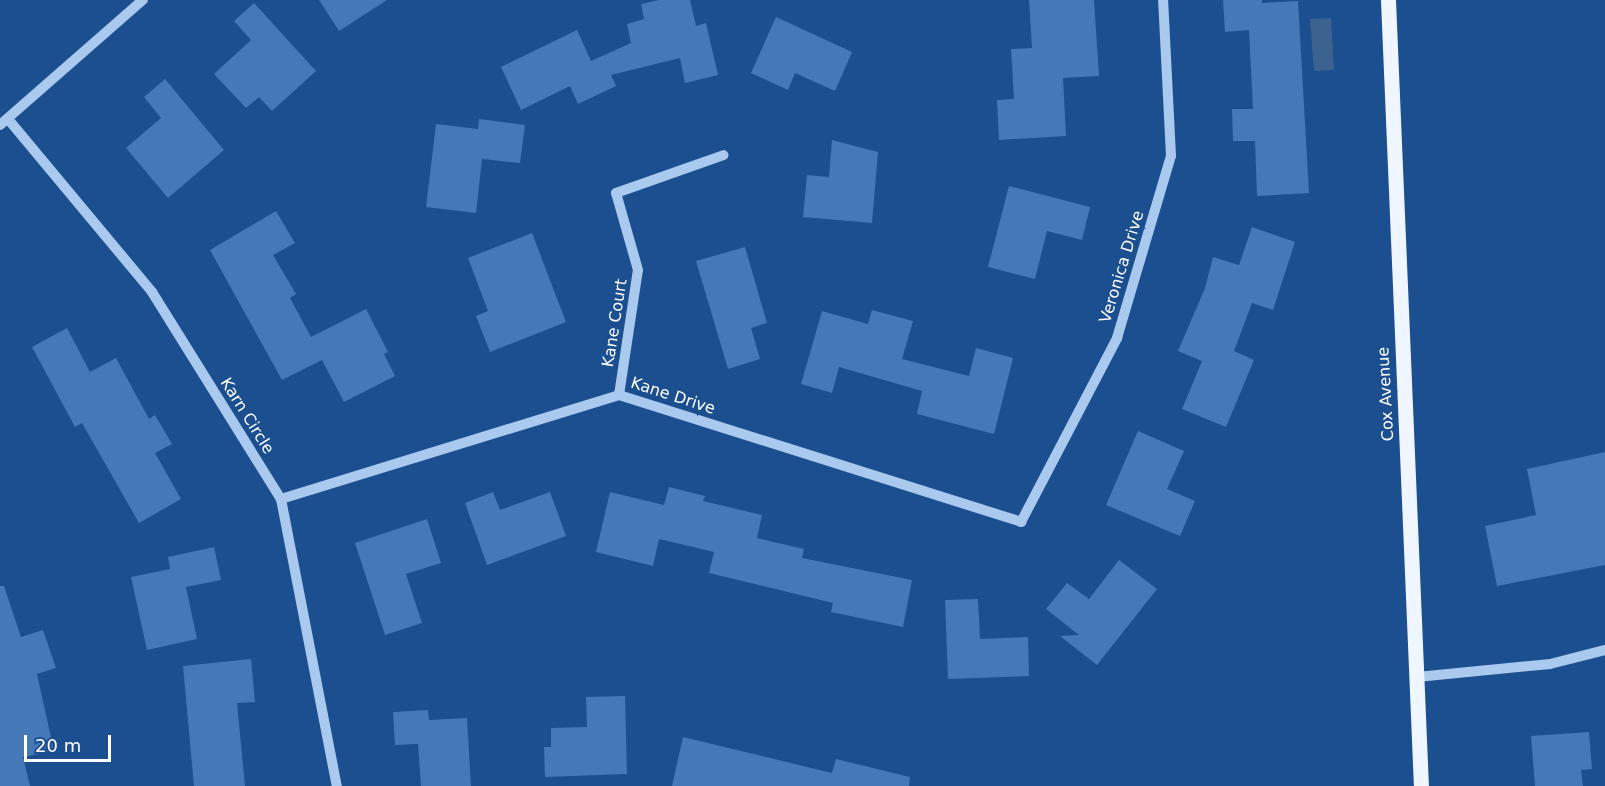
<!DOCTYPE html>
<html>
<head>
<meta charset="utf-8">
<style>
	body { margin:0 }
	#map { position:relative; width:1605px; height:786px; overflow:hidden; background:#1b4f8f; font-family:"DejaVu Sans",sans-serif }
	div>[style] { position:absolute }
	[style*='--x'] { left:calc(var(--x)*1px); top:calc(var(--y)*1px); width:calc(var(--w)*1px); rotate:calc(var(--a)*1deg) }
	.water>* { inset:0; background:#3c6290 }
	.building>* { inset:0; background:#4478b7 }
	.minor>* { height:10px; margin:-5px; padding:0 5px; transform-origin:5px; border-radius:5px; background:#a9c9ee }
	.major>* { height:15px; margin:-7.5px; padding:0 7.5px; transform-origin:7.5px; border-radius:7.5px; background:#f0f6ff }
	span { translate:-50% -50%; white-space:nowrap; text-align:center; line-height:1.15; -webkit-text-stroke:6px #1b4f8f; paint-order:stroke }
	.street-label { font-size:16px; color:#fff }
	.scale { position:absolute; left:24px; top:735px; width:87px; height:27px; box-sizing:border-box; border:3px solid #fff; border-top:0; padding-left:8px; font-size:18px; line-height:21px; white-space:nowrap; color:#fff; -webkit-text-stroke:4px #1b4f8f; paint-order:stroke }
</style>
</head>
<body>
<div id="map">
	<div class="water">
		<i style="clip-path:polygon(1331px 18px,1334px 70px,1314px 71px,1310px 19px)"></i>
	</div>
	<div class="building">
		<i style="clip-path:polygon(319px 0,387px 0,339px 31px)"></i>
		<i style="clip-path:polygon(659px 0,690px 0,696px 26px,706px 23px,718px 75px,685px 83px,680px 58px,611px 75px,616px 86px,578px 104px,570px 86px,521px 110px,501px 67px,577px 30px,591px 61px,631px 43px,627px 24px,644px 19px,641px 4px)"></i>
		<i style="clip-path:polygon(1029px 0,1094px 0,1099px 76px,1063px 78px,1066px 136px,999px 140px,997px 100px,1014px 99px,1011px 49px,1032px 48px)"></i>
		<i style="clip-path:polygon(1223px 0,1262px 0,1262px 3px,1298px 1px,1309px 193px,1257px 196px,1255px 141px,1233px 141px,1232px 109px,1253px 109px,1249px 30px,1225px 32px)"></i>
		<i style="clip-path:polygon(254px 3px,316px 71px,272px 111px,259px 97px,246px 108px,214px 74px,251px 40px,234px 21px)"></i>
		<i style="clip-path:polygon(776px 17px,852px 52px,835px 91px,795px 73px,788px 90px,751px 73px)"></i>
		<i style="clip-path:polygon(165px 79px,224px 150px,168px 198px,126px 148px,161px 118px,144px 97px)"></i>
		<i style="clip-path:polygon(479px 119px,525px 125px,520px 163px,482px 159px,476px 213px,426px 207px,436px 124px,478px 129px)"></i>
		<i style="clip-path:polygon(832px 140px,878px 152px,872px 223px,803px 217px,807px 175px,829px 177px)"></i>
		<i style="clip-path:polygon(1009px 186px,1090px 207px,1082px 240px,1047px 231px,1035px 279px,988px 267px)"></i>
		<i style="clip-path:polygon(276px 211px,295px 243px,273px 255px,296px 294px,290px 298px,311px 337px,366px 309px,388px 352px,384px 354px,395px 376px,344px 402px,322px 360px,282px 380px,210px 250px)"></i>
		<i style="clip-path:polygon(1252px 227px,1295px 242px,1273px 310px,1252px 303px,1234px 351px,1254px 360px,1226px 427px,1182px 409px,1202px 361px,1178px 351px,1205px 288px,1213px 257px,1239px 265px)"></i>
		<i style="clip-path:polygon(532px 233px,566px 322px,490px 352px,476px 316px,488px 311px,468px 258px)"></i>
		<i style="clip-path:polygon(745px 247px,767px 323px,751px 328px,760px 359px,728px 369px,696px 261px)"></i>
		<i style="clip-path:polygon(872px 310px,913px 321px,902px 359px,969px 376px,976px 348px,1013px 358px,994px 434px,917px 414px,922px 391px,839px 367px,832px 393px,801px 384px,822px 311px,868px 324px)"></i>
		<i style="clip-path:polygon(67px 328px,90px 372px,116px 358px,149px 419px,155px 415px,172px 444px,155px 453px,181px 499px,139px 523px,82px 423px,75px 427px,32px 347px)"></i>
		<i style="clip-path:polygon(1138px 431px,1184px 451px,1167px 489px,1195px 501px,1180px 536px,1106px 505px)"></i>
		<i style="clip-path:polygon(1605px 452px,1605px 565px,1497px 586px,1485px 526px,1536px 515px,1527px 469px)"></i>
		<i style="clip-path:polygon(669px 487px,705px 496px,703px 501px,762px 515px,757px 538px,804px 549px,802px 558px,912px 580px,903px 627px,831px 612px,833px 603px,709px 573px,714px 552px,659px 539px,653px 566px,596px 552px,610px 492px,664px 505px)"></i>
		<i style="clip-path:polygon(493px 492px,500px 510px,550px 492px,566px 536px,487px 565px,465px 503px)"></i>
		<i style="clip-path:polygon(427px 519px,441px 563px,406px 574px,422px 623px,385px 635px,355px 543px)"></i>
		<i style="clip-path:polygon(214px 547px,221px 580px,186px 587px,197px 639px,147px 650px,131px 577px,170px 569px,168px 557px)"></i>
		<i style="clip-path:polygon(1119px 560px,1157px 589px,1097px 665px,1060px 636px,1079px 635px,1046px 609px,1067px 583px,1089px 599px)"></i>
		<i style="clip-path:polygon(0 586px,4px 586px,21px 637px,43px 630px,56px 668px,37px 674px,54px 751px,23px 757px,30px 786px,0 786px)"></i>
		<i style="clip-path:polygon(978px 599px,980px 639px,1028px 637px,1029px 676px,948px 679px,945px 600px)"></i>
		<i style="clip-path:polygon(251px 659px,255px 702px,237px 703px,245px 786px,194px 786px,183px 666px)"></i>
		<i style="clip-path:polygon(625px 696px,627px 774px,545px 777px,544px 747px,551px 747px,551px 728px,587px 727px,586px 697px)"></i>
		<i style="clip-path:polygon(428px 710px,429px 720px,467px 718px,471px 786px,421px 786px,418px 744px,395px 745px,393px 712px)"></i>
		<i style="clip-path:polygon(1589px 732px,1592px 769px,1581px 770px,1583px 786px,1535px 786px,1531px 736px)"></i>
		<i style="clip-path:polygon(683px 737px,832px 773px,836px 759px,910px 777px,909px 786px,672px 786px)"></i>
	</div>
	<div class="minor">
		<i style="--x:8;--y:119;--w:225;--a:50.2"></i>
		<i style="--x:152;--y:292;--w:244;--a:58.1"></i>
		<i style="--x:281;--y:499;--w:292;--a:79"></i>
		<i style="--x:0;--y:125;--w:190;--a:-41.2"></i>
		<i style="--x:619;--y:395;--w:126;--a:-81.4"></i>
		<i style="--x:638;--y:270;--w:80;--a:-105.9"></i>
		<i style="--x:616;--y:193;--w:114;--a:-19.4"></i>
		<i style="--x:281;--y:499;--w:354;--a:-17.1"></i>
		<i style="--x:619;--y:395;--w:422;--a:17.5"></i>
		<i style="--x:1021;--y:522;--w:208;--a:-62.4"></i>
		<i style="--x:1117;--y:338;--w:190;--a:-73.5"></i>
		<i style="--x:1171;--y:156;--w:156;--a:-92.9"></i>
		<i style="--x:1417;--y:677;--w:134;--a:-5.6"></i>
		<i style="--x:1550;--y:664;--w:57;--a:-14.3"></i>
	</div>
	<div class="major">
		<i style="--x:1388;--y:0;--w:787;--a:87.6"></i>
	</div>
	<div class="street-label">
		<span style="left:1122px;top:267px;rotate:-73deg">Veronica Drive</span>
		<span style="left:615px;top:323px;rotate:-81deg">Kane Court</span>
		<span style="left:1386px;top:394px;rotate:-93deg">Cox Avenue</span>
		<span style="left:673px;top:396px;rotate:18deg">Kane Drive</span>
		<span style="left:247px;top:416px;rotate:58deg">Karn Circle</span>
	</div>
	<div class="scale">20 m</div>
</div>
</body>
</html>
